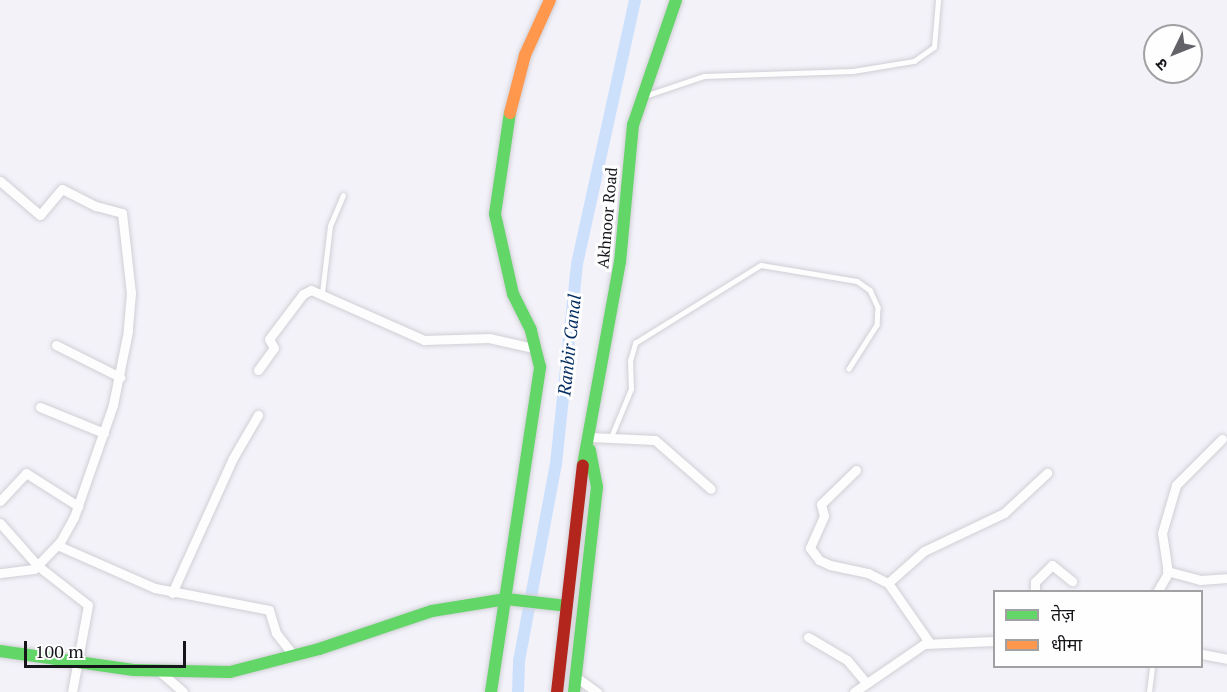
<!DOCTYPE html>
<html>
<head>
<meta charset="utf-8">
<style>
	body { margin:0 }
	#map { position:relative; width:1227px; height:692px; overflow:hidden; background:#f3f2f9; font-family:"PT Serif","Noto Sans Devanagari",serif }
	div>[style] { position:absolute }
	[style*='--x'] { left:calc(var(--x)*1px); top:calc(var(--y)*1px); width:calc(var(--w)*1px); rotate:calc(var(--a)*1deg) }
	.canal>* { height:12px; margin:-6px; padding:0 6px; transform-origin:6px; border-radius:6px; background:#cce0fc }
	.roads { filter:drop-shadow(0 0 2px #d0cfd5) drop-shadow(0 0 2px #d0cfd5) }
	.lane>* { height:4.5px; margin:-2.25px; padding:0 2.25px; transform-origin:2.25px; border-radius:2.25px; background:#fdfdfe }
	.street>* { height:9px; margin:-4.5px; padding:0 4.5px; transform-origin:4.5px; border-radius:4.5px; background:#fdfdfe }
	.fast>* { height:12px; margin:-6px; padding:0 6px; transform-origin:6px; border-radius:6px; background:#63d668 }
	.slow>* { height:12px; margin:-6px; padding:0 6px; transform-origin:6px; border-radius:6px; background:#ff974d }
	.jam>* { height:12px; margin:-6px; padding:0 6px; transform-origin:6px; border-radius:6px; background:#b3261e }
	span { translate:-50% -50%; white-space:nowrap; text-align:center; line-height:1.15; -webkit-text-stroke:6px #fefefe; paint-order:stroke }
	.street-label { font-size:16px; color:#16151a }
	.water-label { font-size:18px; color:#002b5f; font-style:italic }
	.legend { position:absolute; left:993px; top:590px; width:210px; height:78px; box-sizing:border-box; background:#fefefe; border:2px solid #a1a1a3; margin:0; padding:8px 10px; list-style:none; font-size:18px; color:#16151a }
	.legend li { display:flex; align-items:center; gap:12px; height:30px }
	.legend b { width:30px; border:2px solid #a1a1a3 }
	.north { position:absolute; left:1143px; top:24px; width:60px; height:60px; box-sizing:border-box; background:#fefefe; border:2px solid #a1a1a3; border-radius:50%; rotate:227deg; font-size:16px; font-weight:700; line-height:24px; text-align:center; color:#16151a }
	.north::after { content:''; display:block; margin:auto; width:21px; height:27px; background:#636268; clip-path:polygon(50% 0,100% 100%,50% 72%,0 100%) }
	.scale { position:absolute; left:24px; top:641px; width:162px; height:27px; box-sizing:border-box; border:3px solid #16151a; border-top:0; padding-left:8px; font-size:18px; line-height:21px; white-space:nowrap; color:#16151a; -webkit-text-stroke:4px #fefefe; paint-order:stroke }
</style>
</head>
<body>
<div id="map">
	<div class="canal">
		<i style="--x:518;--y:692;--w:31;--a:-88"></i>
		<i style="--x:519;--y:661;--w:200;--a:-79.4"></i>
		<i style="--x:556;--y:464;--w:201;--a:-84"></i>
		<i style="--x:577;--y:264;--w:270;--a:-77.6"></i>
	</div>
	<div class="roads">
		<div class="lane">
			<i style="--x:648;--y:95;--w:59;--a:-18.7"></i>
			<i style="--x:704;--y:76;--w:149;--a:-1.9"></i>
			<i style="--x:853;--y:71;--w:62;--a:-9.3"></i>
			<i style="--x:914;--y:61;--w:24;--a:-35"></i>
			<i style="--x:934;--y:47;--w:47;--a:-85.1"></i>
			<i style="--x:322;--y:293;--w:67;--a:-83.2"></i>
			<i style="--x:330;--y:226;--w:33;--a:-67"></i>
			<i style="--x:611;--y:437;--w:52;--a:-67.4"></i>
			<i style="--x:631;--y:389;--w:28;--a:-92"></i>
			<i style="--x:630;--y:361;--w:19;--a:-74"></i>
			<i style="--x:635;--y:343;--w:148;--a:-31.8"></i>
			<i style="--x:761;--y:265;--w:97;--a:9.5"></i>
			<i style="--x:857;--y:281;--w:16;--a:35"></i>
			<i style="--x:870;--y:290;--w:19;--a:65"></i>
			<i style="--x:878;--y:307;--w:18;--a:93"></i>
			<i style="--x:877;--y:325;--w:52;--a:122.5"></i>
			<i style="--x:1149;--y:692;--w:26;--a:-83"></i>
		</div>
		<div class="street">
			<i style="--x:0;--y:181;--w:52;--a:40.4"></i>
			<i style="--x:40;--y:215;--w:34;--a:-50"></i>
			<i style="--x:62;--y:189;--w:38;--a:27"></i>
			<i style="--x:96;--y:206;--w:27;--a:15"></i>
			<i style="--x:122;--y:213;--w:81;--a:83.6"></i>
			<i style="--x:131;--y:293;--w:38;--a:95"></i>
			<i style="--x:128;--y:331;--w:76;--a:101.5"></i>
			<i style="--x:113;--y:405;--w:119;--a:109.2"></i>
			<i style="--x:74;--y:517;--w:29;--a:119"></i>
			<i style="--x:60;--y:542;--w:37;--a:134"></i>
			<i style="--x:34;--y:569;--w:34;--a:173"></i>
			<i style="--x:56;--y:345;--w:72;--a:26.6"></i>
			<i style="--x:258;--y:370;--w:27;--a:-54"></i>
			<i style="--x:274;--y:348;--w:10;--a:-119"></i>
			<i style="--x:269;--y:339;--w:56;--a:-52.9"></i>
			<i style="--x:303;--y:294;--w:9;--a:-27"></i>
			<i style="--x:311;--y:290;--w:124;--a:23.9"></i>
			<i style="--x:424;--y:340;--w:65;--a:-1.8"></i>
			<i style="--x:489;--y:338;--w:49;--a:12.9"></i>
			<i style="--x:40;--y:407;--w:69;--a:22.1"></i>
			<i style="--x:590;--y:437;--w:65;--a:2.6"></i>
			<i style="--x:655;--y:440;--w:74;--a:41.2"></i>
			<i style="--x:856;--y:470;--w:49;--a:135.8"></i>
			<i style="--x:821;--y:504;--w:12;--a:76"></i>
			<i style="--x:824;--y:516;--w:35;--a:114"></i>
			<i style="--x:810;--y:548;--w:15;--a:53"></i>
			<i style="--x:819;--y:560;--w:12;--a:24"></i>
			<i style="--x:830;--y:565;--w:39;--a:12"></i>
			<i style="--x:868;--y:573;--w:22;--a:27"></i>
			<i style="--x:888;--y:583;--w:72;--a:55.2"></i>
			<i style="--x:0;--y:501;--w:38;--a:-47"></i>
			<i style="--x:26;--y:473;--w:62;--a:32.4"></i>
			<i style="--x:0;--y:523;--w:57;--a:48.5"></i>
			<i style="--x:38;--y:566;--w:63;--a:38"></i>
			<i style="--x:88;--y:605;--w:88;--a:100.4"></i>
			<i style="--x:57;--y:545;--w:107;--a:23.7"></i>
			<i style="--x:155;--y:588;--w:116;--a:10.9"></i>
			<i style="--x:269;--y:610;--w:24;--a:73"></i>
			<i style="--x:276;--y:633;--w:29;--a:52"></i>
			<i style="--x:1167;--y:571;--w:34;--a:15"></i>
			<i style="--x:1200;--y:580;--w:27;--a:-4"></i>
			<i style="--x:888;--y:583;--w:48;--a:-41.6"></i>
			<i style="--x:924;--y:551;--w:89;--a:-25.4"></i>
			<i style="--x:1004;--y:513;--w:59;--a:-42.9"></i>
			<i style="--x:1035;--y:592;--w:10;--a:-90"></i>
			<i style="--x:1035;--y:582;--w:24;--a:-45"></i>
			<i style="--x:1052;--y:565;--w:26;--a:39"></i>
			<i style="--x:1157;--y:592;--w:22;--a:-60"></i>
			<i style="--x:1168;--y:573;--w:40;--a:-98.5"></i>
			<i style="--x:1162;--y:533;--w:50;--a:-73.7"></i>
			<i style="--x:1176;--y:485;--w:65;--a:-45"></i>
			<i style="--x:172;--y:593;--w:148;--a:-65.7"></i>
			<i style="--x:233;--y:458;--w:50;--a:-59.8"></i>
			<i style="--x:808;--y:637;--w:45;--a:30.5"></i>
			<i style="--x:847;--y:660;--w:30;--a:50"></i>
			<i style="--x:1202;--y:654;--w:25;--a:11"></i>
			<i style="--x:158;--y:670;--w:33;--a:41"></i>
			<i style="--x:576;--y:677;--w:26;--a:36"></i>
			<i style="--x:854;--y:692;--w:85;--a:-34.4"></i>
			<i style="--x:924;--y:644;--w:70;--a:-2.5"></i>
		</div>
		<div class="fast">
			<i style="--x:583;--y:465;--w:206;--a:-79.7"></i>
			<i style="--x:620;--y:262;--w:138;--a:-84.6"></i>
			<i style="--x:633;--y:125;--w:132;--a:-71"></i>
			<i style="--x:0;--y:651;--w:135;--a:8.1"></i>
			<i style="--x:134;--y:670;--w:96;--a:1.2"></i>
			<i style="--x:230;--y:672;--w:92;--a:-14.5"></i>
			<i style="--x:319;--y:649;--w:119;--a:-18.6"></i>
			<i style="--x:432;--y:611;--w:75;--a:-9.2"></i>
			<i style="--x:506;--y:599;--w:61;--a:6.5"></i>
			<i style="--x:491;--y:692;--w:329;--a:-81.4"></i>
			<i style="--x:540;--y:367;--w:38;--a:-104"></i>
			<i style="--x:531;--y:330;--w:40;--a:-116.6"></i>
			<i style="--x:513;--y:294;--w:82;--a:-102.7"></i>
			<i style="--x:495;--y:214;--w:102;--a:-81.6"></i>
			<i style="--x:574;--y:692;--w:206;--a:-83.6"></i>
			<i style="--x:597;--y:487;--w:38;--a:-101"></i>
		</div>
		<div class="slow">
			<i style="--x:510;--y:113;--w:60;--a:-75.5"></i>
			<i style="--x:525;--y:55;--w:60;--a:-65.6"></i>
		</div>
		<div class="jam">
			<i style="--x:557;--y:692;--w:228;--a:-83.5"></i>
		</div>
	</div>
	<div class="street-label">
		<span style="left:607px;top:218px;rotate:-85deg">Akhnoor Road</span>
	</div>
	<div class="water-label">
		<span style="left:569px;top:345px;rotate:-84deg">Ranbir Canal</span>
	</div>
	<ul class="legend">
	<li><b style="height:8px;background:#63d668"></b>तेज़</li>
	<li><b style="height:8px;background:#ff974d"></b>धीमा</li>
	</ul>
	<div class="north">उ</div>
	<div class="scale">100 m</div>
</div>
</body>
</html>
